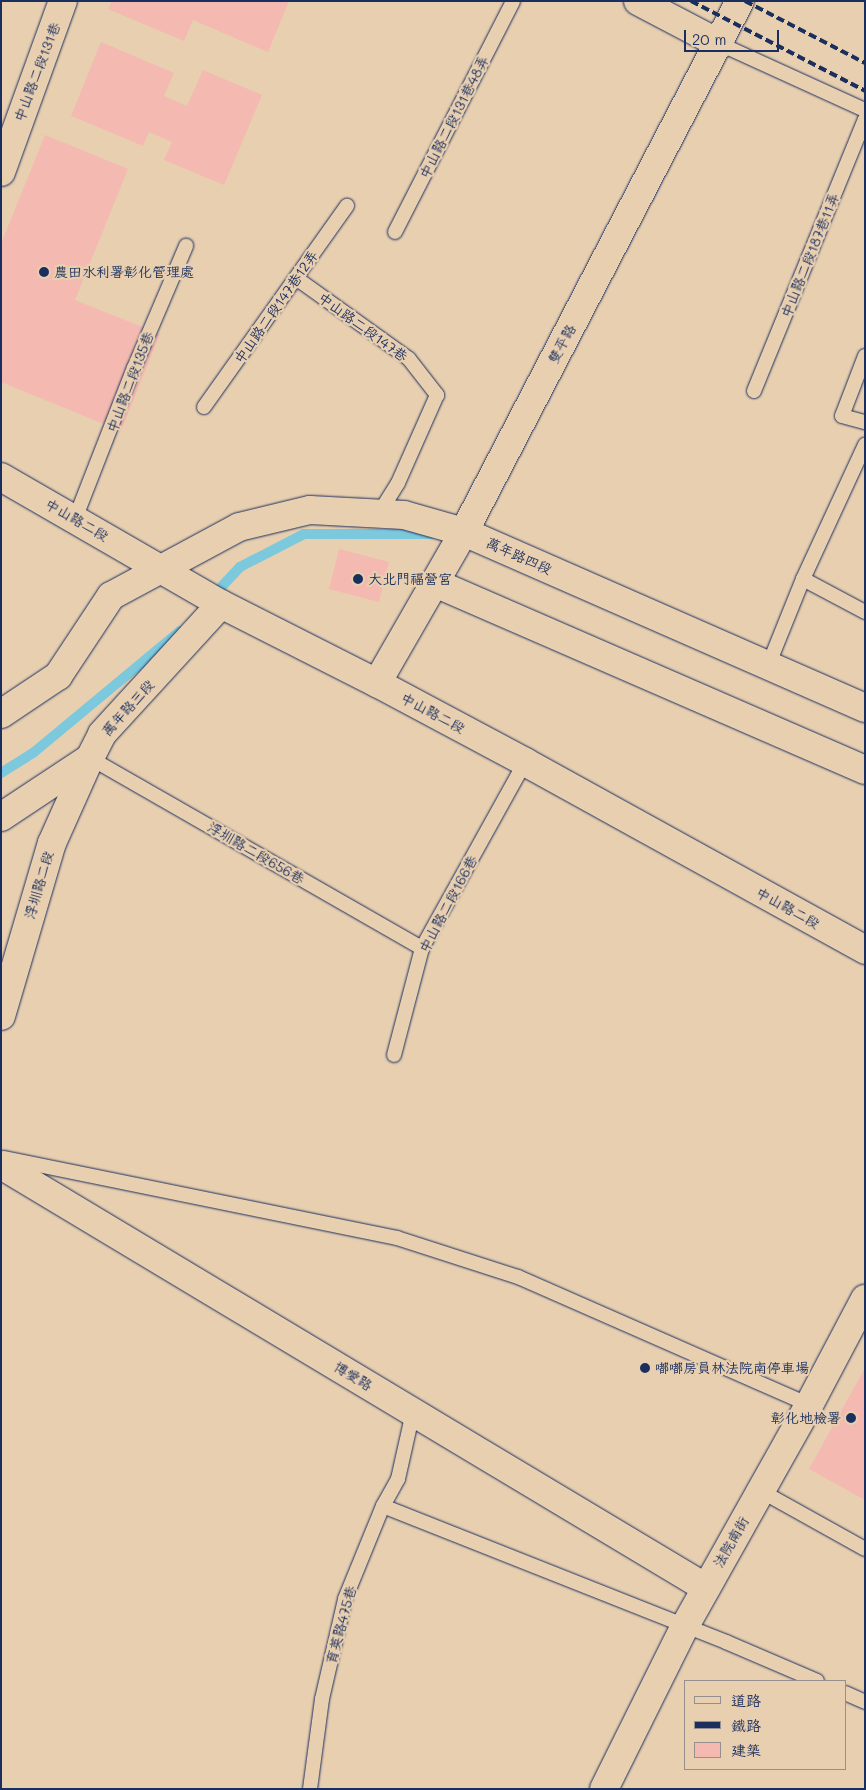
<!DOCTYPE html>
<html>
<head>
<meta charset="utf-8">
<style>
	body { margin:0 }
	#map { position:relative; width:866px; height:1790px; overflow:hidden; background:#e8cfb0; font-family:Mali,"LXGW WenKai TC",sans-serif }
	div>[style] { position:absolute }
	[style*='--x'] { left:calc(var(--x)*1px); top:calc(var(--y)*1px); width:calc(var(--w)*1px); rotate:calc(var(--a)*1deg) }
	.stream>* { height:10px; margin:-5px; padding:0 5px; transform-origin:5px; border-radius:5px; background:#7cc8dc }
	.building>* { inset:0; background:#f4b9b0 }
	.roads { filter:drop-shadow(0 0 1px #1b2f5e) drop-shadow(0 0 1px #1b2f5e) }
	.lane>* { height:14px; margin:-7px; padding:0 7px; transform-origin:7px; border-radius:7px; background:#e8cfb0 }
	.street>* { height:28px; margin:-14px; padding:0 14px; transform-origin:14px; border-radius:14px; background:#e8cfb0 }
	.secondary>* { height:28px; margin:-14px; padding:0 14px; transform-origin:14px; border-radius:14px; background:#e8cfb0 }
	.rail>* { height:4px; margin-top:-2px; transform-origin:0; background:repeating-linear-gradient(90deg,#1b2f5e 0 8px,transparent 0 12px) }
	.dots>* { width:14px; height:14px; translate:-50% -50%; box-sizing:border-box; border:2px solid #e8cfb0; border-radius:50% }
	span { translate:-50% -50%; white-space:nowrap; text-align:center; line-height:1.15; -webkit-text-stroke:4.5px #e8cfb0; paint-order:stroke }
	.street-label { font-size:14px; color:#1b2f5e }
	.poi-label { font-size:14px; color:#1b2f5e }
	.left { translate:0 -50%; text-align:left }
	.right { translate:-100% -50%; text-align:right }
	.frame { position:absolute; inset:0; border:2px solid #1b2f5e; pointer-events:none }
	.legend { position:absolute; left:684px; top:1680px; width:162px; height:90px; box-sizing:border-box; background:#e8cfb0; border:1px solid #968f8f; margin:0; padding:6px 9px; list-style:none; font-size:15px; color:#1b2f5e }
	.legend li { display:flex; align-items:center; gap:10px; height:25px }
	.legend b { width:25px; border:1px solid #968f8f }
	.scale { position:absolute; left:684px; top:30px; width:95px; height:22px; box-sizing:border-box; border:2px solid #1b2f5e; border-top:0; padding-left:6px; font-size:15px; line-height:18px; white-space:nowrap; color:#1b2f5e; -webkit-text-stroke:4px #e8cfb0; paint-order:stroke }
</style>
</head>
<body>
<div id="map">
	<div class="stream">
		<i style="--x:212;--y:597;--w:41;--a:-47"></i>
		<i style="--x:240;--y:567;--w:72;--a:-27.3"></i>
		<i style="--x:304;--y:534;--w:127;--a:0"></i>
		<i style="--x:1;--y:773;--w:38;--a:-32"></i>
		<i style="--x:33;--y:753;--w:191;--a:-39.7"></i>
	</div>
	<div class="building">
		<i style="clip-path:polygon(112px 1px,289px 1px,268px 52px,193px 20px,184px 41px,108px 9px)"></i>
		<i style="clip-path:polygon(101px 42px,174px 73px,164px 96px,187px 106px,203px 70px,262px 95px,224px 185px,164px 160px,172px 142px,149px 132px,143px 146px,71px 116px)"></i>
		<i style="clip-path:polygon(45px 135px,128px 169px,75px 300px,160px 334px,121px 431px,1px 382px,1px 244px)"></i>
		<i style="clip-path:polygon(339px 549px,389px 562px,379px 602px,329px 589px)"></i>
		<i style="clip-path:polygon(865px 1368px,865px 1500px,809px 1469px)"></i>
	</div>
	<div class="roads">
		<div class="lane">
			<i style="--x:720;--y:44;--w:159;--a:24.5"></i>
			<i style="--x:395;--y:232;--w:259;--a:-62.9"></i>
			<i style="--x:296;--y:278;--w:139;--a:35.6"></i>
			<i style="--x:409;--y:359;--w:46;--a:52.1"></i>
			<i style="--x:437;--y:395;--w:96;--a:113.9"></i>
			<i style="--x:398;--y:483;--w:36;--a:122"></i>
			<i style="--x:865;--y:356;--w:64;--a:111"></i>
			<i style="--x:842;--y:416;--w:24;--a:15"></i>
			<i style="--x:754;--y:391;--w:294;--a:-67.8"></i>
			<i style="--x:204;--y:407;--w:247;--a:-54.6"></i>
			<i style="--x:75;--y:519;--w:162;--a:-68.7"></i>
			<i style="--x:134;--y:368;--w:133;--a:-66.9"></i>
			<i style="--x:803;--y:579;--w:148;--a:-65.2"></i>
			<i style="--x:768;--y:666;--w:94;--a:-68.1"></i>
			<i style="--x:803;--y:579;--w:70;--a:28"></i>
			<i style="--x:90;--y:758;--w:383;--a:29.8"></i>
			<i style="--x:394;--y:1055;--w:111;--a:-75.3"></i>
			<i style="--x:422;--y:948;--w:213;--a:-61"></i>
			<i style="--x:4;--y:1158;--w:401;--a:11.5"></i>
			<i style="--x:397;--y:1238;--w:127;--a:17.9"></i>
			<i style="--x:518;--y:1277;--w:318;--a:23.7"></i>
			<i style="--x:761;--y:1491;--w:119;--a:29.1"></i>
			<i style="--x:383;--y:1506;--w:369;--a:21.6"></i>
			<i style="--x:726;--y:1642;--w:99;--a:23.2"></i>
			<i style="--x:845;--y:1693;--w:22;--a:24"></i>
			<i style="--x:310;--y:1789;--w:91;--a:-82.4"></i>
			<i style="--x:322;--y:1699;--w:103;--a:-77"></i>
			<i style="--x:345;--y:1599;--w:100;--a:-67.8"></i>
			<i style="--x:383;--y:1506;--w:31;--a:-61"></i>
			<i style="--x:398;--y:1479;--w:69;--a:-77.4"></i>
		</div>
		<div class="street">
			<i style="--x:638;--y:1;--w:93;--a:27.7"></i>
			<i style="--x:1;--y:172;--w:182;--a:-70.1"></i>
			<i style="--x:435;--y:583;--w:469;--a:23.5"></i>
			<i style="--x:377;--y:683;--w:174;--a:-60.1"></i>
			<i style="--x:464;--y:532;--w:598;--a:-62.54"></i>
			<i style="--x:1;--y:714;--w:69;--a:-33.7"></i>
			<i style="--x:58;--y:676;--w:96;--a:-56.5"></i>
			<i style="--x:111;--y:596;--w:145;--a:-28.3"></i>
			<i style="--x:239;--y:527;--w:73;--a:-13.5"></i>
			<i style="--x:310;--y:510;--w:94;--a:3"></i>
			<i style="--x:404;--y:515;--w:62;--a:15.8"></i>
			<i style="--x:464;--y:532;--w:438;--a:23.7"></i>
			<i style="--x:1;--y:817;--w:107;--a:-33.5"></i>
			<i style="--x:90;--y:758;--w:27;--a:-63"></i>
			<i style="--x:102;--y:734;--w:176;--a:-47.5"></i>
			<i style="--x:1;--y:1016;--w:180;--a:-73.6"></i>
			<i style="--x:52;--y:843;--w:93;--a:-65.9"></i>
			<i style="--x:1;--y:1165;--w:822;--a:30.96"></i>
			<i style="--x:604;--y:1789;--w:182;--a:-63.6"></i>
			<i style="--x:685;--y:1626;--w:253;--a:-60.7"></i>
			<i style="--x:809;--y:1405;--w:120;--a:-62.2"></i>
		</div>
		<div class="secondary">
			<i style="--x:1;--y:477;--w:254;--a:30"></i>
			<i style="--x:221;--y:604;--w:175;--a:26.9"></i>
			<i style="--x:377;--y:683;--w:168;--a:28.1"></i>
			<i style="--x:525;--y:762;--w:389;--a:28.9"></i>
		</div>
	</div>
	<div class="rail">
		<i style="--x:691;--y:1;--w:196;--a:27.3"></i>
		<i style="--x:745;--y:1;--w:135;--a:27.3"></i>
	</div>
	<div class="dots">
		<i style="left:44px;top:272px;background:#1b2f5e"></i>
		<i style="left:358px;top:579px;background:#1b2f5e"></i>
		<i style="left:645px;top:1368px;background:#1b2f5e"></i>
		<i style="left:851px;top:1418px;background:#1b2f5e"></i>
	</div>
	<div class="street-label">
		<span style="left:37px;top:72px;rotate:-69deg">中山路二段131巷</span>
		<span style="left:454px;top:117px;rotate:-63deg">中山路二段131巷48弄</span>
		<span style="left:810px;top:255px;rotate:-68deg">中山路二段187巷11弄</span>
		<span style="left:276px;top:307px;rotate:-55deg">中山路二段147巷12弄</span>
		<span style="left:363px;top:327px;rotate:36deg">中山路二段147巷</span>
		<span style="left:562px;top:344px;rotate:-62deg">雙平路</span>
		<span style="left:130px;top:382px;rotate:-69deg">中山路二段135巷</span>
		<span style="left:77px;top:520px;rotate:30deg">中山路二段</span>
		<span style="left:519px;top:556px;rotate:24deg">萬年路四段</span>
		<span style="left:128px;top:708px;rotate:-48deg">萬年路三段</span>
		<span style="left:433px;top:713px;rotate:28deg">中山路二段</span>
		<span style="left:256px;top:853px;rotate:30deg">浮圳路二段656巷</span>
		<span style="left:39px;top:885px;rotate:-74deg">浮圳路二段</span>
		<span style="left:448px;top:904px;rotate:-62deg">中山路二段166巷</span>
		<span style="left:788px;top:908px;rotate:29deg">中山路二段</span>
		<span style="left:353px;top:1376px;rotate:31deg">博愛路</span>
		<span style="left:731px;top:1542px;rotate:-60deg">法院南街</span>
		<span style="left:341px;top:1625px;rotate:-75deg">育英路475巷</span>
	</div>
	<div class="poi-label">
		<span class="left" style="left:54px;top:272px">農田水利署彰化管理處</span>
		<span class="left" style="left:368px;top:579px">大北門福營宮</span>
		<span class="left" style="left:655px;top:1368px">嘟嘟房員林法院南停車場</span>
		<span class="right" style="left:841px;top:1418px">彰化地檢署</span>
	</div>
	<div class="frame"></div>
	<ul class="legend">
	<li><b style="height:6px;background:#e8cfb0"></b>道路</li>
	<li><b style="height:6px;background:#1b2f5e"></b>鐵路</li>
	<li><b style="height:14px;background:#f4b9b0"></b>建築</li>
	</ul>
	<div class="scale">20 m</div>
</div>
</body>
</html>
